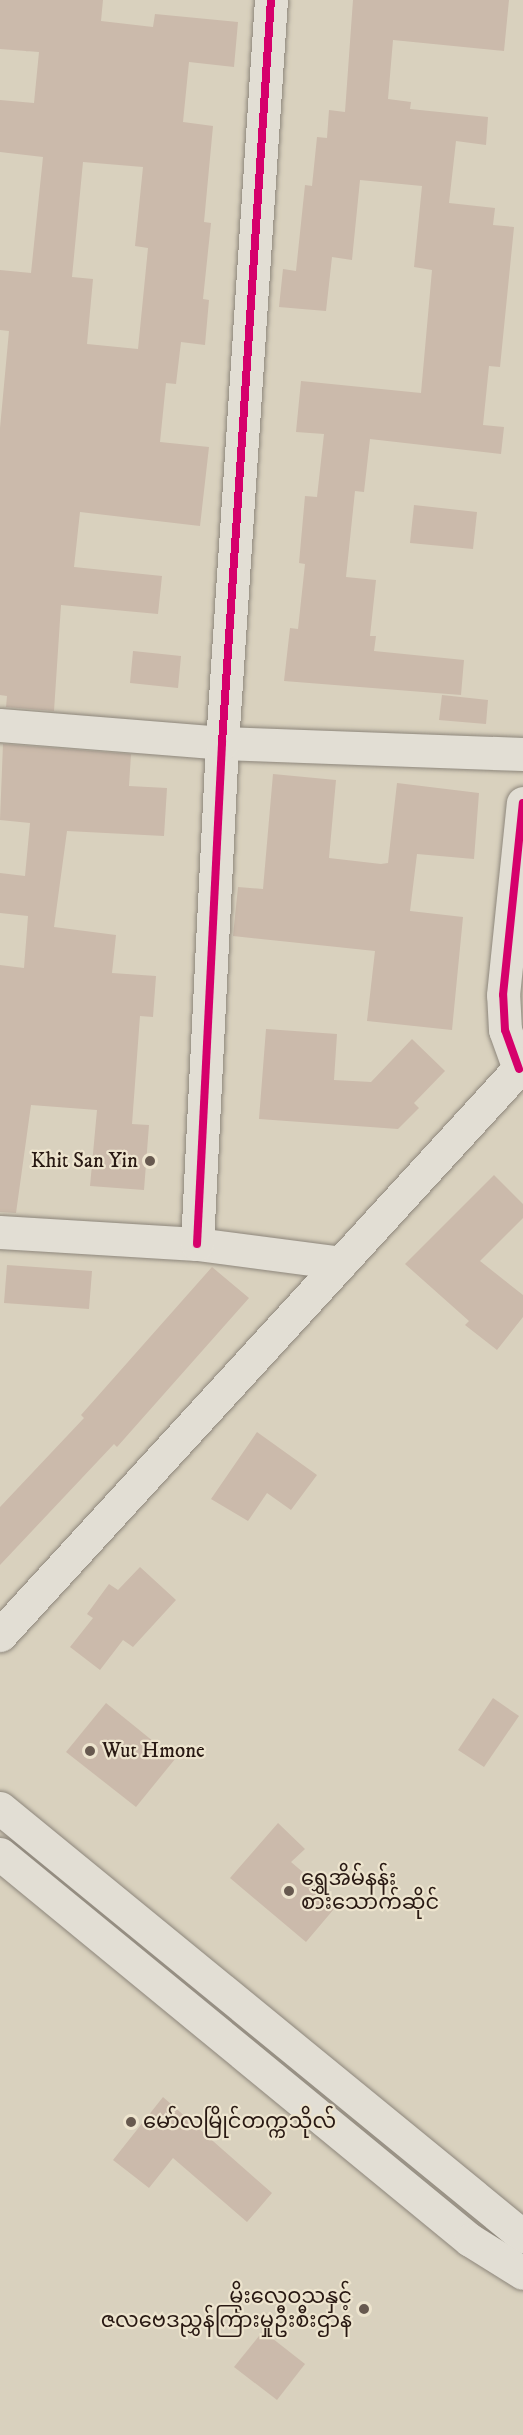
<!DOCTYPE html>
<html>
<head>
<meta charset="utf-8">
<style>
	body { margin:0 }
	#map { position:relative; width:523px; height:2435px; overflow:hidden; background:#d9d1be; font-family:"IM FELL DW Pica","Noto Sans Myanmar",serif }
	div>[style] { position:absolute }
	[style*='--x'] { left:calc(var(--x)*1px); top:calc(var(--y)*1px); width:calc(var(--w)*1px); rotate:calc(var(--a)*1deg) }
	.building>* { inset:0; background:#cbbaab }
	.roads { filter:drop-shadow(0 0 2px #8d867b) drop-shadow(0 0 2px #8d867b) }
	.street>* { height:33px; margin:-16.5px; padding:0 16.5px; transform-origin:16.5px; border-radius:16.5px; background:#e2ded4 }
	.secondary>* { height:33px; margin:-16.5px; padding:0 16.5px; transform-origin:16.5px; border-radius:16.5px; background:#e2ded4 }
	.cycleway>* { height:8px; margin:-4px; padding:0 4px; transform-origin:4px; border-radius:4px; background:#d6006c }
	.dots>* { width:16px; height:16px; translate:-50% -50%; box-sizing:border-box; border:3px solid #ede4ce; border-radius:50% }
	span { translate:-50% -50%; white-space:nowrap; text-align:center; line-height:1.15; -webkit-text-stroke:4.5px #ede4ce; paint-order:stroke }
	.poi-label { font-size:21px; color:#291913 }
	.right { translate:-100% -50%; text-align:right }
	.left { translate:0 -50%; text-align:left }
</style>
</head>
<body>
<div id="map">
	<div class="building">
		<i style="clip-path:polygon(evenodd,0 0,103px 0,101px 21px,153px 27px,155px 14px,238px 22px,234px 67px,189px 62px,183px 122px,213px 126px,204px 222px,211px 223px,203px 299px,209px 300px,205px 345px,181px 342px,176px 384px,166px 383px,160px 442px,209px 447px,200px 526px,80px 512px,74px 567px,162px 576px,158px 614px,61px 605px,54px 711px,6px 707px,7px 696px,0 695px,0 428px,9px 331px,0 330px,0 270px,31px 273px,43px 157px,0 152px,0 100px,34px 103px,39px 52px,0 49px,0 0,83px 162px,143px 167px,135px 246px,148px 248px,138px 349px,87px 344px,93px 279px,72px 277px,83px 162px)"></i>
		<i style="clip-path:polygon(353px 0,509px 0,504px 51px,393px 40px,388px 99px,411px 102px,410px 109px,488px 117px,486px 145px,456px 141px,449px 203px,495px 208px,493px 225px,514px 227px,500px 367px,489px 366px,483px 425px,504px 427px,501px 454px,370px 439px,364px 492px,355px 491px,346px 577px,376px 580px,370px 636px,376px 636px,374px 651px,464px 660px,461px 695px,284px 681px,290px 628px,298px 629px,305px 564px,299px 563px,305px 496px,317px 497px,324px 434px,296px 432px,301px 381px,421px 393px,432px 270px,414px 267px,422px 186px,360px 180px,352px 260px,332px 257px,326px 311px,279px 307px,283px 269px,296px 271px,305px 185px,312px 186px,317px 137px,327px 138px,329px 110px,345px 112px)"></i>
		<i style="clip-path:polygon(414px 505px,477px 512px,473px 549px,410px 543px)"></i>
		<i style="clip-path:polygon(133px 651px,181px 656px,178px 688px,130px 683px)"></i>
		<i style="clip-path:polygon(442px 695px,488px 700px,486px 724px,439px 720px)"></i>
		<i style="clip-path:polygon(3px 744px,131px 754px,129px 786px,167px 788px,164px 836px,67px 831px,54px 927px,116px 935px,112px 973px,156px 976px,153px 1017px,140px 1016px,132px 1124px,149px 1125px,144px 1190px,90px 1186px,97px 1110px,31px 1105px,16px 1213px,0 1212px,0 965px,24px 968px,28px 916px,0 913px,0 873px,25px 876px,30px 823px,0 820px)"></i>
		<i style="clip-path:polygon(273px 774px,336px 780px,329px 858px,381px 864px,388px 863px,397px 783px,479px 793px,474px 859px,417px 854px,410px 911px,463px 917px,452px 1030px,367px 1021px,375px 951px,233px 936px,238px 887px,263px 889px)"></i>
		<i style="clip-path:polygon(266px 1029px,337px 1034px,334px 1080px,371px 1082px,412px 1039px,445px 1071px,414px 1103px,419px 1108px,398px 1129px,259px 1119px)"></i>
		<i style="clip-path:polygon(494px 1175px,523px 1204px,523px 1218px,480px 1261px,523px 1295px,523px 1317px,497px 1350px,465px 1325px,469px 1321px,405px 1264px)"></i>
		<i style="clip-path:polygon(7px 1265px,92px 1271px,89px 1309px,4px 1303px)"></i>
		<i style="clip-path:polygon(212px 1267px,249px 1298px,117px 1447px,114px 1444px,0 1565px,0 1507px,84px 1418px,81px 1415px)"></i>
		<i style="clip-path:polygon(257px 1432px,317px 1475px,291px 1510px,267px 1493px,248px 1521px,211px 1499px)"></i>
		<i style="clip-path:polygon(140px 1567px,176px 1600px,133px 1647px,123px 1640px,100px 1670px,70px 1647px,93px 1618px,87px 1614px,109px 1584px,118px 1590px)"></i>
		<i style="clip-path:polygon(493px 1698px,519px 1716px,484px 1767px,458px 1750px)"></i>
		<i style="clip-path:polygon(106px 1703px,175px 1759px,136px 1807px,66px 1752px)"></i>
		<i style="clip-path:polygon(278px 1823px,305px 1849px,291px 1862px,339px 1903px,306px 1942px,230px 1878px)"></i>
		<i style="clip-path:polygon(163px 2097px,272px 2193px,247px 2222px,173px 2158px,149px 2188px,113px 2160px)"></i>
		<i style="clip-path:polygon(263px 2331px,305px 2364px,277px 2400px,234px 2367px)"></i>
	</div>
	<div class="roads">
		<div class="street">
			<i style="--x:0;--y:725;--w:223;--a:4.6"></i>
			<i style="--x:222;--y:743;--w:301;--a:2.1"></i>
			<i style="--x:519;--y:1069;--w:41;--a:-109.7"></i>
			<i style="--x:505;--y:1030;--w:35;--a:-93"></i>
			<i style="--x:503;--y:995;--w:193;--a:-84.1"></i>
			<i style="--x:0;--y:1232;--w:197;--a:3.5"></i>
			<i style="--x:197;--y:1244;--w:145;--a:7.5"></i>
			<i style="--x:197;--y:1244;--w:502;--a:-87.14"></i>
			<i style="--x:222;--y:743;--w:745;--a:-86.23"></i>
		</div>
		<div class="secondary">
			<i style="--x:0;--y:1635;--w:774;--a:-47.51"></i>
			<i style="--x:0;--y:1808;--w:676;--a:39.3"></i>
			<i style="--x:0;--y:1854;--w:608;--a:39.4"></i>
			<i style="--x:470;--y:2240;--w:62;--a:31.9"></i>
		</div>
	</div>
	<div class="cycleway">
		<i style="--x:519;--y:1069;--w:41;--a:-109.7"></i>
		<i style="--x:505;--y:1030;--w:35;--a:-93"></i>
		<i style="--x:503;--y:995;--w:193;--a:-84.1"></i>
		<i style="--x:197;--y:1244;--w:502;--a:-87.14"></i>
		<i style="--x:222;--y:743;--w:745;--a:-86.23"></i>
	</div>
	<div class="dots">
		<i style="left:150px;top:1161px;background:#67594f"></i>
		<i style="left:90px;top:1751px;background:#67594f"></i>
		<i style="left:289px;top:1891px;background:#67594f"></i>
		<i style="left:131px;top:2122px;background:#67594f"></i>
		<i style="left:364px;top:2309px;background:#67594f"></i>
	</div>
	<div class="poi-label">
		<span class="right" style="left:138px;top:1161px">Khit San Yin</span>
		<span class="left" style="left:102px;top:1751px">Wut Hmone</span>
		<span class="left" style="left:301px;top:1891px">ရွှေအိမ်နန်း<br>စားသောက်ဆိုင်</span>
		<span class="left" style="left:143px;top:2122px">မော်လမြိုင်တက္ကသိုလ်</span>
		<span class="right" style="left:352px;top:2309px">မိုးလေဝသနှင့်<br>ဇလဗေဒညွှန်ကြားမှုဦးစီးဌာန</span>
	</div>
</div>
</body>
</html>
